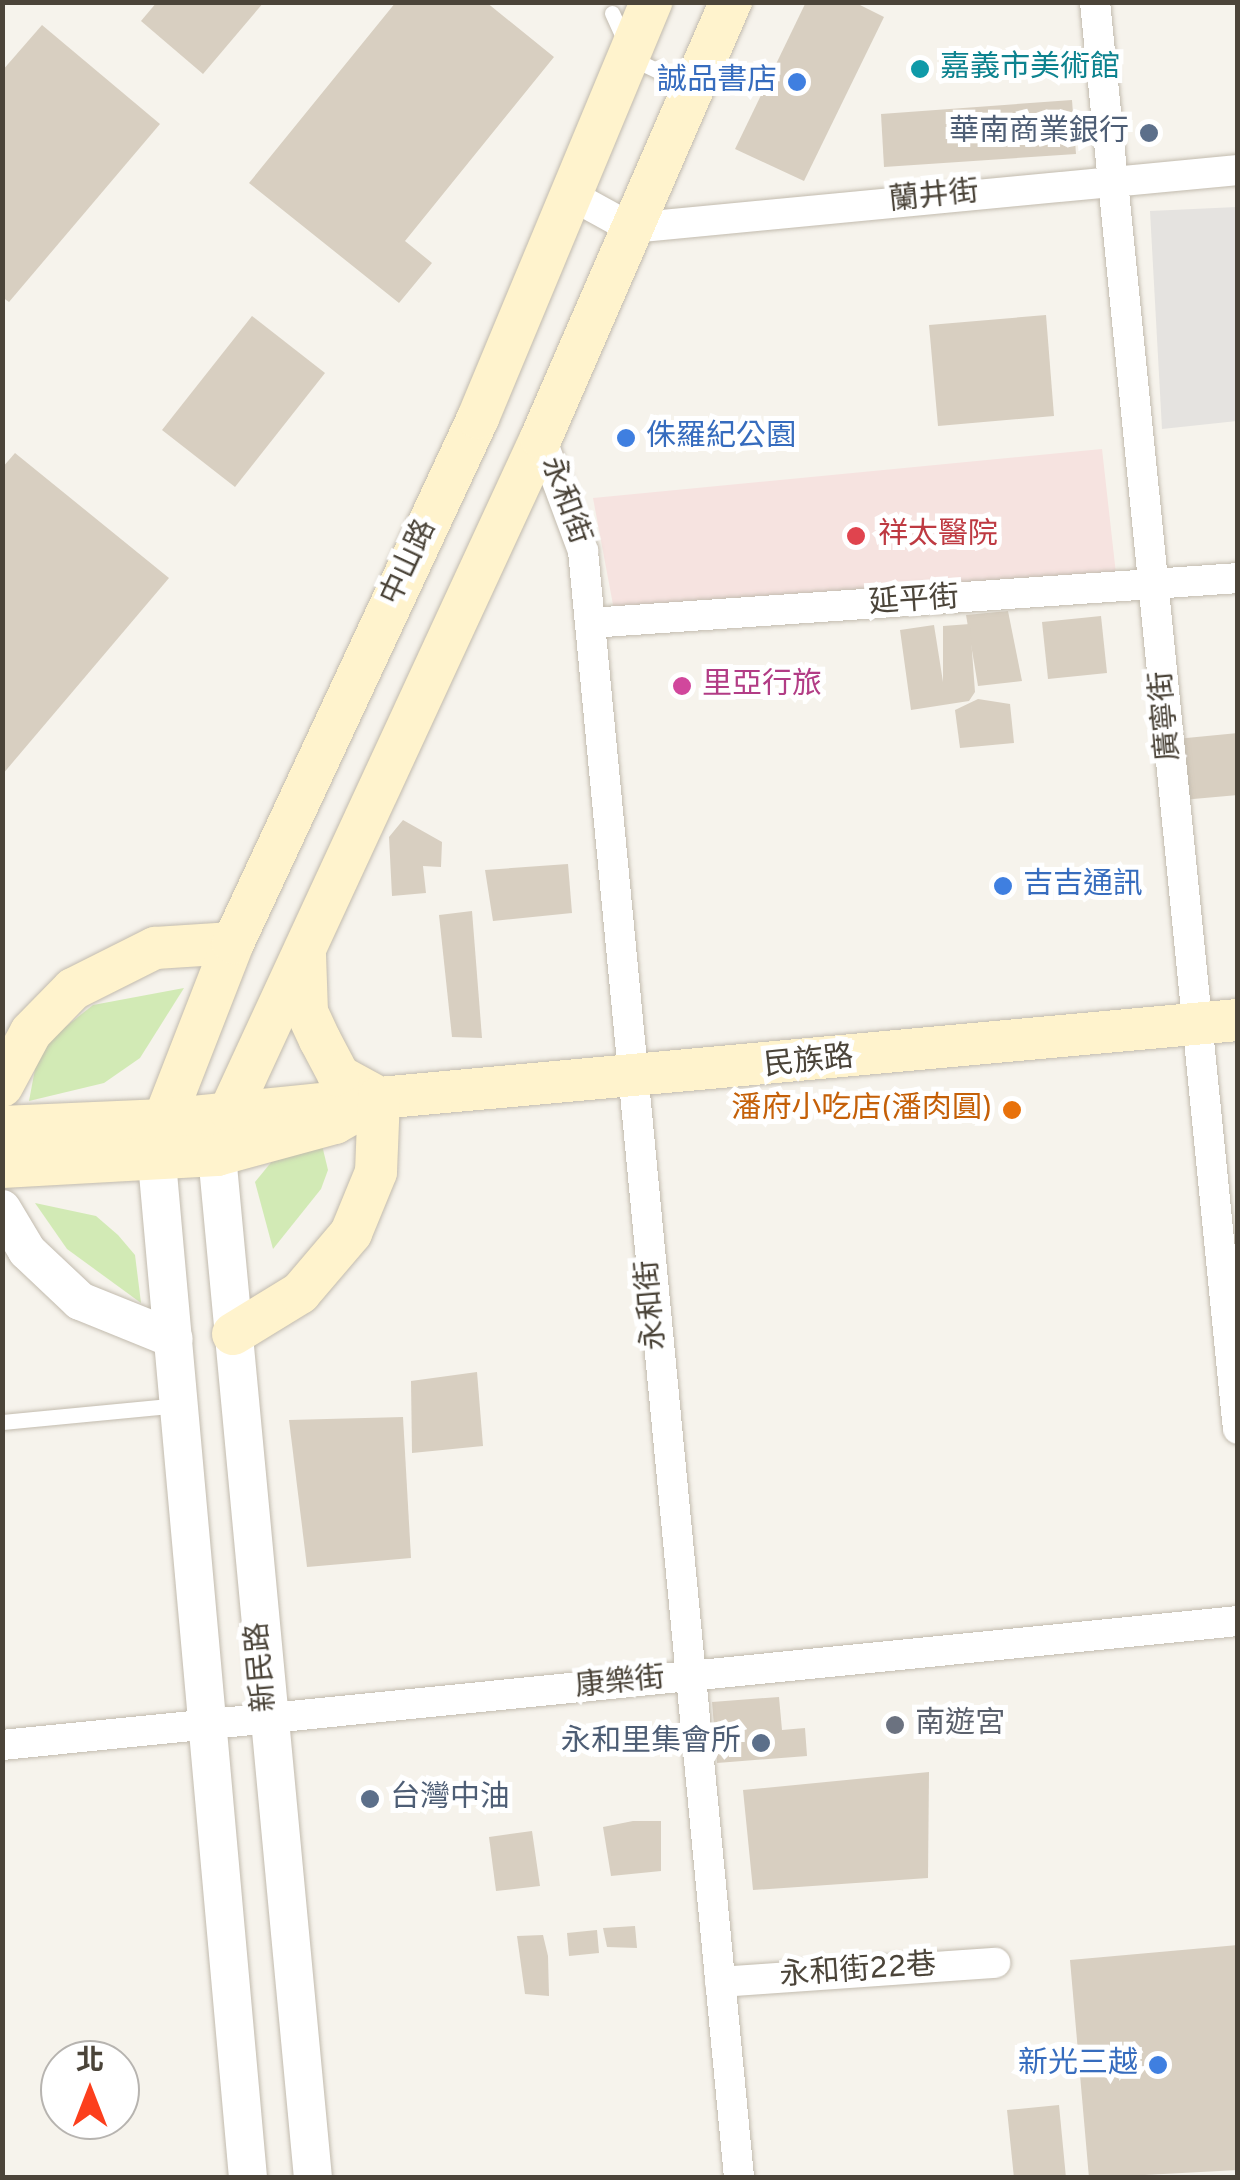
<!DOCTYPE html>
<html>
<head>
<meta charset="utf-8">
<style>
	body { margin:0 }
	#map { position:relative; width:1240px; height:2180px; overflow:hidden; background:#f6f3ec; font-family:Overpass,"Noto Sans TC",sans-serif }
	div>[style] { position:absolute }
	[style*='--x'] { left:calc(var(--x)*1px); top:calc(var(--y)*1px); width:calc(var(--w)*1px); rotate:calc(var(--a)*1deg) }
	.medical>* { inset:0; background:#f6e3e0 }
	.green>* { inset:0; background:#d2eab5 }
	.parking>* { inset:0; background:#e5e3e0 }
	.building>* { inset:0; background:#d8cfc1 }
	.roads { filter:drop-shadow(0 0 2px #c2bbae) drop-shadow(0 0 2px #c2bbae) }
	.service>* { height:15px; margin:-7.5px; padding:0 7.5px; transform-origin:7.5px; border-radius:7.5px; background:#fff }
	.minor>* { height:30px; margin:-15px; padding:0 15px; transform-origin:15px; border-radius:15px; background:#fff }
	.tertiary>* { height:38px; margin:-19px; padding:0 19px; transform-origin:19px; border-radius:19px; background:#fff }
	.secondary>* { height:42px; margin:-21px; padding:0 21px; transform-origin:21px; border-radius:21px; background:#fff3cd }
	.dots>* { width:28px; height:28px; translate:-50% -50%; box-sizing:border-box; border:5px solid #fff; border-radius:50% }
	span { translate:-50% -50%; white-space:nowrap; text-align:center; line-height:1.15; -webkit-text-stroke:10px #fff; paint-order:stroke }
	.culture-label { font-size:30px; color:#0d838f }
	.left { translate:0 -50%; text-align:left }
	.shop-label { font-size:30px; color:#366cbe }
	.right { translate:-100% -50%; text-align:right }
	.service-label { font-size:30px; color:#4e5e75 }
	.street-label { font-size:30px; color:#4b4439 }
	.health-label { font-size:30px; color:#be3a42 }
	.hotel-label { font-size:30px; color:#b23c85 }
	.food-label { font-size:30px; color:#c56008 }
	.worship-label { font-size:30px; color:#5b616d }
	.frame { position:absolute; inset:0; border:5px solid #4b4439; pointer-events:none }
	.north { position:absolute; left:40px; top:2040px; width:100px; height:100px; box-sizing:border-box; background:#fff; border:2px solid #b7b4b0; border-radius:50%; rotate:0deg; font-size:28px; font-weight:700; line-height:40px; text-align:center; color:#4b4439 }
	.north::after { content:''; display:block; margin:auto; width:35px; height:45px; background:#fc3f1d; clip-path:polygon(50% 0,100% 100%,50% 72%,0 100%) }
</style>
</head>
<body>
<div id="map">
	<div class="medical">
		<i style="clip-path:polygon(1102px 449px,1116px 574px,614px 610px,593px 498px)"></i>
	</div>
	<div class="green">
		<i style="clip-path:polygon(184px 988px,140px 1058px,104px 1083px,29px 1101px,39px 1048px,93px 1005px)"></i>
		<i style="clip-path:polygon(321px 1141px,328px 1170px,321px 1189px,273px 1249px,255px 1182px,273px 1160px)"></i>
		<i style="clip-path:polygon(35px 1203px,96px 1216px,118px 1235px,135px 1255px,141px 1303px,67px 1249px)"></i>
	</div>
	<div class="parking">
		<i style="clip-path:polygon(1237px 207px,1237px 421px,1162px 429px,1150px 211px)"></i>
	</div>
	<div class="building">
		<i style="clip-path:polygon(157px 2px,264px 2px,203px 74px,141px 21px)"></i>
		<i style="clip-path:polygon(396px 2px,486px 2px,554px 57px,405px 241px,432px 263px,399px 303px,249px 183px)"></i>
		<i style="clip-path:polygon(806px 2px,854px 2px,884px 17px,804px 181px,735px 149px)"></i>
		<i style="clip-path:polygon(42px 25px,160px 124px,9px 302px,2px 297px,2px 71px)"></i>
		<i style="clip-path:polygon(1072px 100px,1076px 154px,884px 167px,881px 114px)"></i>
		<i style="clip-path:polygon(1046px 315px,1054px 416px,938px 426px,929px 325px)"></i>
		<i style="clip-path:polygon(252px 316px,325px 373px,235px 487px,162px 430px)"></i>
		<i style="clip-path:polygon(15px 453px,169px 578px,2px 775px,2px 468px)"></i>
		<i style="clip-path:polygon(1008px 611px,1022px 681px,978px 686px,966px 615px)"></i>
		<i style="clip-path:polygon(1101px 616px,1107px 673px,1048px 679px,1042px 622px)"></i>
		<i style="clip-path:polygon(970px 624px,975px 692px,969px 701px,911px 710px,900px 630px,934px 625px,943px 682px,943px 626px)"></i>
		<i style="clip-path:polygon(978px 699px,1010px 704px,1014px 743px,960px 748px,955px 710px)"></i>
		<i style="clip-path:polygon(1238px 733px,1238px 795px,1182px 800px,1176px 739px)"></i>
		<i style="clip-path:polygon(403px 820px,442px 842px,441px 867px,423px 866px,426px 893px,392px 896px,389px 837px)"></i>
		<i style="clip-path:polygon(568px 864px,572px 913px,493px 921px,485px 870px)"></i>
		<i style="clip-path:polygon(472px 911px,482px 1038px,452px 1037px,439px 915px)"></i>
		<i style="clip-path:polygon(477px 1372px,483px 1446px,412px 1453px,411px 1381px)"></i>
		<i style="clip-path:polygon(403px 1417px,411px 1558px,307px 1567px,289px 1420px)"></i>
		<i style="clip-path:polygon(779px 1697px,782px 1730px,805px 1728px,807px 1756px,717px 1763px,712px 1702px)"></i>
		<i style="clip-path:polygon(929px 1772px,928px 1878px,753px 1890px,743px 1790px)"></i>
		<i style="clip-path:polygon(633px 1821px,661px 1821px,661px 1871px,611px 1876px,603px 1827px)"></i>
		<i style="clip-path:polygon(532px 1831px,540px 1886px,496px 1891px,489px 1837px)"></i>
		<i style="clip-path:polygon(635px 1926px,637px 1948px,607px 1947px,603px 1928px)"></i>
		<i style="clip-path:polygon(597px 1930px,599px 1953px,569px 1956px,567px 1933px)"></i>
		<i style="clip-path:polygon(543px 1935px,548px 1956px,549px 1996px,525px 1994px,517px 1936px)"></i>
		<i style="clip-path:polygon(1238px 1945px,1238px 2170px,1089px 2178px,1070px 1960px)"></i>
		<i style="clip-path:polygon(1059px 2105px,1066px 2178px,1014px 2178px,1007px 2110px)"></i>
	</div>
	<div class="roads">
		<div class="service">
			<i style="--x:612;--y:13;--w:51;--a:65.5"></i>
			<i style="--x:633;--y:59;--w:65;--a:25.4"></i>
			<i style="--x:2;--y:1422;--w:176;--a:-5.5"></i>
		</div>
		<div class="minor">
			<i style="--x:1095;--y:2;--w:1434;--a:84.28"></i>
			<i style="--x:571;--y:195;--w:68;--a:28.8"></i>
			<i style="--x:631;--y:228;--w:610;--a:-5.46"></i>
			<i style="--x:541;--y:438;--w:121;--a:69.6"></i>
			<i style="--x:583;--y:551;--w:1634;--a:84.52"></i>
			<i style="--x:590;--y:623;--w:650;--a:-3.97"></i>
			<i style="--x:2;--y:1745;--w:1242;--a:-5.73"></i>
			<i style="--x:720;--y:1982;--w:276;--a:-4"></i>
		</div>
		<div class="tertiary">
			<i style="--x:162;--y:1129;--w:33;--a:99"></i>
			<i style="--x:157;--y:1162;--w:1020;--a:84.88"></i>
			<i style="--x:217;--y:1155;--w:1027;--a:84.64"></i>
			<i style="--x:2;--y:1209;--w:49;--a:59.2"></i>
			<i style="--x:27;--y:1251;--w:73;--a:43.3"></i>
			<i style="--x:80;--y:1301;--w:101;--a:22"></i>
		</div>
		<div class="secondary">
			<i style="--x:2;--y:1086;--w:61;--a:-61.8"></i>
			<i style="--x:31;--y:1032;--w:60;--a:-45.7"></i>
			<i style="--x:73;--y:989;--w:92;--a:-26.6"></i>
			<i style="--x:155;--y:948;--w:78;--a:-3.7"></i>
			<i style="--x:164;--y:1120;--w:190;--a:-68.7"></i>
			<i style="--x:233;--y:943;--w:579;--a:-64.98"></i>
			<i style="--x:478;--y:418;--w:451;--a:-67.4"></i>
			<i style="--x:2;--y:1127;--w:162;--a:-2.5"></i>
			<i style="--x:164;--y:1120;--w:216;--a:-5.8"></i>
			<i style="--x:379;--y:1098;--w:46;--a:-151.2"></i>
			<i style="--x:339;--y:1076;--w:41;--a:-117.8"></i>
			<i style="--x:320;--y:1040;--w:31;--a:-115"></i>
			<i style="--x:307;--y:1012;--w:57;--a:-92"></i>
			<i style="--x:217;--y:1155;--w:46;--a:-73.5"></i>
			<i style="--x:230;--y:1111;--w:741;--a:-65.2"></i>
			<i style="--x:541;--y:438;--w:476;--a:-66.5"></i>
			<i style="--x:2;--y:1167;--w:215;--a:-3.2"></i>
			<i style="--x:217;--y:1155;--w:122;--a:-15.2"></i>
			<i style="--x:335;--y:1123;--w:51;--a:-29.6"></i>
			<i style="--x:379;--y:1098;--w:863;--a:-5.19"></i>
			<i style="--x:233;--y:1334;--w:79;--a:-31.5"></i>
			<i style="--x:300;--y:1293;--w:79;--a:-49.6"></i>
			<i style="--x:351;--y:1233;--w:66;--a:-67.7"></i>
			<i style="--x:376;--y:1172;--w:74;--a:-87.7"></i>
		</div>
	</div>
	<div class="dots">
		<i style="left:920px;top:69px;background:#0f9aa8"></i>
		<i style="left:797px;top:82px;background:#3f7fe0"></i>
		<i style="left:1149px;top:133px;background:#5c6f8a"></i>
		<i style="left:626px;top:438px;background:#3f7fe0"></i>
		<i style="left:856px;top:536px;background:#e0444e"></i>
		<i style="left:682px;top:686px;background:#d1479c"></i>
		<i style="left:1003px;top:886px;background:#3f7fe0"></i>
		<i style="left:1012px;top:1110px;background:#e8710a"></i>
		<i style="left:895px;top:1725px;background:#6b7280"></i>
		<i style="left:761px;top:1743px;background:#5c6f8a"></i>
		<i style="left:370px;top:1799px;background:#5c6f8a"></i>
		<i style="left:1158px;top:2065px;background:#3f7fe0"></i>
	</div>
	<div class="culture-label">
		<span class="left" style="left:940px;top:69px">嘉義市美術館</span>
	</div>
	<div class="shop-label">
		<span class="right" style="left:777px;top:82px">誠品書店</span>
		<span class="left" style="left:646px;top:438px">侏羅紀公園</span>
		<span class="left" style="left:1023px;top:886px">吉吉通訊</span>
		<span class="right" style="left:1138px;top:2065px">新光三越</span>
	</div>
	<div class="service-label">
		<span class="right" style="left:1129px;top:133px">華南商業銀行</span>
		<span class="right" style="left:741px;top:1743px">永和里集會所</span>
		<span class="left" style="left:390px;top:1799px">台灣中油</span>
	</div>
	<div class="street-label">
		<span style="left:934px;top:198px;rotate:-6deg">蘭井街</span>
		<span style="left:564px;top:501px;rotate:70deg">永和街</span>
		<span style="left:410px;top:563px;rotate:-65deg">中山路</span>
		<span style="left:914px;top:602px;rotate:-4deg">延平街</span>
		<span style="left:1167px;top:716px;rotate:-95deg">廣寧街</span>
		<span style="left:809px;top:1063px;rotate:-6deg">民族路</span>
		<span style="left:653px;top:1305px;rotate:-95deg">永和街</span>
		<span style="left:263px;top:1667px;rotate:-95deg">新民路</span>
		<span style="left:620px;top:1684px;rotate:-6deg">康樂街</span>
		<span style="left:858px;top:1972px;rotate:-4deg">永和街22巷</span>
	</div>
	<div class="health-label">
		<span class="left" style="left:878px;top:536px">祥太醫院</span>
	</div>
	<div class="hotel-label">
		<span class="left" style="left:702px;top:686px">里亞行旅</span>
	</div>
	<div class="food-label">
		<span class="right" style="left:992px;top:1110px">潘府小吃店(潘肉圓)</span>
	</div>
	<div class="worship-label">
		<span class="left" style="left:915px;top:1725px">南遊宮</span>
	</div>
	<div class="frame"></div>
	<div class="north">北</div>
</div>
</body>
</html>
